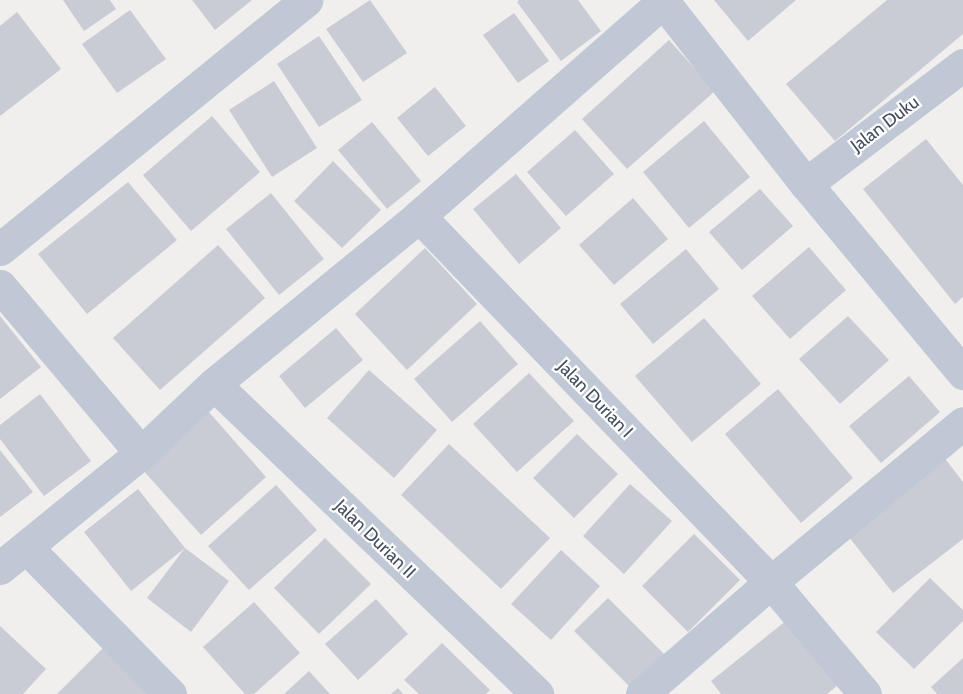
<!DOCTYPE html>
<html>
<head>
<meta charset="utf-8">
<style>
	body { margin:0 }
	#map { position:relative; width:963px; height:694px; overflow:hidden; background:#f1eeee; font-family:Cabin,sans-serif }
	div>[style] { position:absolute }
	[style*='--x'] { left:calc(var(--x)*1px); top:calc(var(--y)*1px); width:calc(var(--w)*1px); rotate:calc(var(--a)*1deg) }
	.building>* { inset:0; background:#c9ccd4 }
	.minor>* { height:33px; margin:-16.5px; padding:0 16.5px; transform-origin:16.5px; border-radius:16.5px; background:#c0c8d5 }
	span { translate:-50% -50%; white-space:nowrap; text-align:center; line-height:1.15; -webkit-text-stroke:4.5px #fff; paint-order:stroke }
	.street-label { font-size:18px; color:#444e5e }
</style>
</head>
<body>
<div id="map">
	<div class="building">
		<i style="clip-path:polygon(63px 0,110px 0,116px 9px,84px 31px)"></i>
		<i style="clip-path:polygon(192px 0,252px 0,215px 30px)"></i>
		<i style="clip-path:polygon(370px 0,407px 53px,363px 82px,326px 29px)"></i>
		<i style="clip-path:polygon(519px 0,578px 0,601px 31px,561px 61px,517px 2px)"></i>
		<i style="clip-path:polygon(714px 0,796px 0,748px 41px)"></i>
		<i style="clip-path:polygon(887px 0,963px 0,963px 34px,835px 141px,786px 84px)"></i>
		<i style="clip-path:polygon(130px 10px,166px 59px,117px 93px,82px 44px)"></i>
		<i style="clip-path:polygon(17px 12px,61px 69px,0 116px,0 26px)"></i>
		<i style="clip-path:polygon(514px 13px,549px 61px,518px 83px,483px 35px)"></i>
		<i style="clip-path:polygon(319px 36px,362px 100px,319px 127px,277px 64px)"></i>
		<i style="clip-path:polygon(669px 40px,715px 91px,627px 169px,582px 119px)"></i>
		<i style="clip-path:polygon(274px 81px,317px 148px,272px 177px,229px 110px)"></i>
		<i style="clip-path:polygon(435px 87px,466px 126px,428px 156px,397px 118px)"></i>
		<i style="clip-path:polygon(212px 116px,260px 172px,191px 231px,143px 175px)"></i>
		<i style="clip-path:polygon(704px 121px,750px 177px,689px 228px,643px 172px)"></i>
		<i style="clip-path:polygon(372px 122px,421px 181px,387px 209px,338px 150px)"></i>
		<i style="clip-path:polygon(575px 130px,614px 174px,566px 216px,527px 172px)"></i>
		<i style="clip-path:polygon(926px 139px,963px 185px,963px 297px,955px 304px,863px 189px)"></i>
		<i style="clip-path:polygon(333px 161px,381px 210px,342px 248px,294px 201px)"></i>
		<i style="clip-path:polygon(516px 174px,561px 228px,519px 264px,473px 209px)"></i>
		<i style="clip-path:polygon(128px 182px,177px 240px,87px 314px,38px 254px)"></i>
		<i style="clip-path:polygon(760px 189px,793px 226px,742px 270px,709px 232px)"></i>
		<i style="clip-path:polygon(271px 193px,324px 259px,279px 295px,226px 229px)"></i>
		<i style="clip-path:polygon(633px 198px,668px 239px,614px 285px,579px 245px)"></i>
		<i style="clip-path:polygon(218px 245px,265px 298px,160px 390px,113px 338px)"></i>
		<i style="clip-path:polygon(809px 247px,846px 290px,790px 339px,752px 296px)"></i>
		<i style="clip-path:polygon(425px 248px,477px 304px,407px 370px,355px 314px)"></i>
		<i style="clip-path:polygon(686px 249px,719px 289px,653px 344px,620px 304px)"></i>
		<i style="clip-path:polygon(0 316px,41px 367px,0 399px)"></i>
		<i style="clip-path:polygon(848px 316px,889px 360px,840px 404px,799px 359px)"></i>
		<i style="clip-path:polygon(704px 318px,761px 384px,692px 442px,635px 376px)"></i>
		<i style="clip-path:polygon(480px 321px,518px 364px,452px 422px,414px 379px)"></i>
		<i style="clip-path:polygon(336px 328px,363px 360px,305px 408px,279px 376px)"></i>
		<i style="clip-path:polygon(369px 370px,437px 430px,394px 478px,327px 418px)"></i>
		<i style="clip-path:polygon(529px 373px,574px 421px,517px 472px,473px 424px)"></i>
		<i style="clip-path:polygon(909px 376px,940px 412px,881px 463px,849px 426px)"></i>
		<i style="clip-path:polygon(778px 389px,853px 478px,801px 523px,725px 434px)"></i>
		<i style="clip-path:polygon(40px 394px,91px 461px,44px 496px,0 439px,0 425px)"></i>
		<i style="clip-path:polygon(208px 411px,266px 477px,201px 535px,142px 469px)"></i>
		<i style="clip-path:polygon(577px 434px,618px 474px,574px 518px,533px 478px)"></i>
		<i style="clip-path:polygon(449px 444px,550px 538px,501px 589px,401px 495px)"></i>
		<i style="clip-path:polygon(0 450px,33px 492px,0 517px)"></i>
		<i style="clip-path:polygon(943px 456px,963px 482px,963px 539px,893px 593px,845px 532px)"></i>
		<i style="clip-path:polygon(630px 484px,672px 521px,624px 574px,583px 536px)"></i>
		<i style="clip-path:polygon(276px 485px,317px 530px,249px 590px,208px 546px)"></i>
		<i style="clip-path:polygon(138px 489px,185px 548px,229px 581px,191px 632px,147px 598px,185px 548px,131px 591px,84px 532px)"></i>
		<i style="clip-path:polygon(694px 534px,740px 580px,688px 632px,642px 586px)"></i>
		<i style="clip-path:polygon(325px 538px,371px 584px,319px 634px,274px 588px)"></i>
		<i style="clip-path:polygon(561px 550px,600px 586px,551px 640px,511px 604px)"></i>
		<i style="clip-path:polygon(930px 578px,963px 610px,963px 621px,914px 669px,876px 632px)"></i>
		<i style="clip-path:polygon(608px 598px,666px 656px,632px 689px,574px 631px)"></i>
		<i style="clip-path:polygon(376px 599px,408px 634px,358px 680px,325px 644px)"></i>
		<i style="clip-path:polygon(254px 602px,300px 653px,254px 694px,245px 694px,203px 647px)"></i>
		<i style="clip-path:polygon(787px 620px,838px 685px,827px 694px,721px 694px,711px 681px)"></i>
		<i style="clip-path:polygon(0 626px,46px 669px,23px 694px,0 694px)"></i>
		<i style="clip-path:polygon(442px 643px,490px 690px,486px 694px,419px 694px,404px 680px)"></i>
		<i style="clip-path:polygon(106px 645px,156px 694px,57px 694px)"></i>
		<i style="clip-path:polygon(963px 658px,963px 694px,937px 694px,931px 687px)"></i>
		<i style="clip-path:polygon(309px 671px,330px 694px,284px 694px)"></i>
		<i style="clip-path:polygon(398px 688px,403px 694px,391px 694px)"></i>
	</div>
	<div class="minor">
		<i style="--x:662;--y:0;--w:234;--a:52"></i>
		<i style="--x:806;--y:184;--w:246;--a:50.3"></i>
		<i style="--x:806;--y:184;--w:197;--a:-37.2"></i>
		<i style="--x:419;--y:216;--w:508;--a:46.12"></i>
		<i style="--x:771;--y:582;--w:146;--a:50"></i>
		<i style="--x:0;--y:249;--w:395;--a:-39.1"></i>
		<i style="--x:0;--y:286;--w:219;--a:49.8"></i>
		<i style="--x:214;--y:384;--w:448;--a:43.8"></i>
		<i style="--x:26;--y:547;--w:206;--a:45.6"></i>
		<i style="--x:0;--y:568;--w:182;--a:-39.2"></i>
		<i style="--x:141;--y:453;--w:100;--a:-43.4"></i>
		<i style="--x:214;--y:384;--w:265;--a:-39.3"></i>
		<i style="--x:419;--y:216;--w:327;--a:-41.3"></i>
		<i style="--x:642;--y:694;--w:171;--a:-41"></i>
		<i style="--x:771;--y:582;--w:249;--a:-39.6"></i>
	</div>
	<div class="street-label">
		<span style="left:885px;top:124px;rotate:-37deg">Jalan Duku</span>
		<span style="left:595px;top:399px;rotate:46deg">Jalan Durian I</span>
		<span style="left:375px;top:539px;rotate:44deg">Jalan Durian II</span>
	</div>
</div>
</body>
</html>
